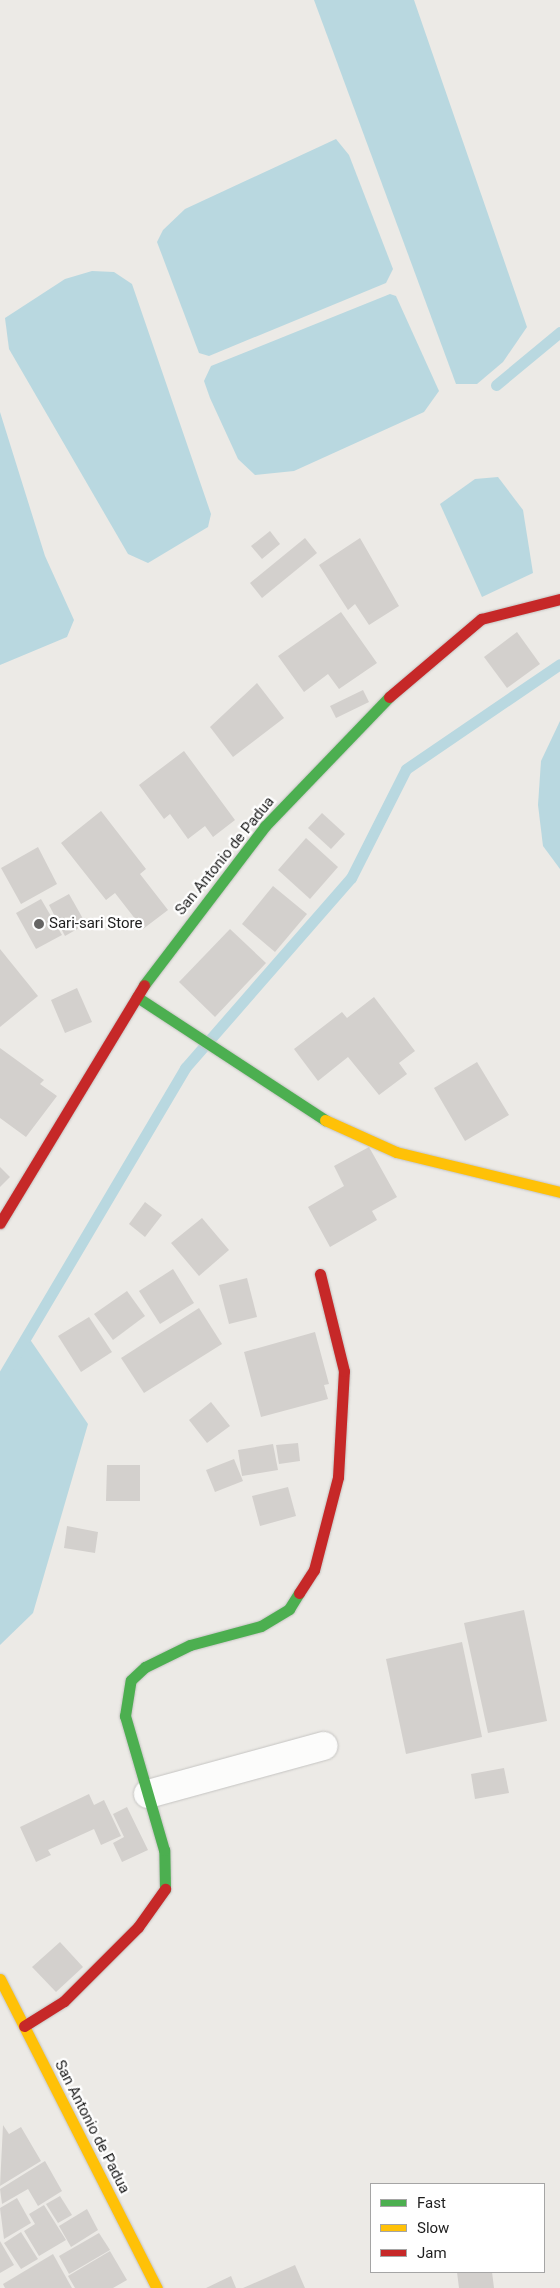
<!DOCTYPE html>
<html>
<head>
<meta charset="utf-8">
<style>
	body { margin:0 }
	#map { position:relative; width:560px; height:2288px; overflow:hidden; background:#eceae6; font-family:Roboto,sans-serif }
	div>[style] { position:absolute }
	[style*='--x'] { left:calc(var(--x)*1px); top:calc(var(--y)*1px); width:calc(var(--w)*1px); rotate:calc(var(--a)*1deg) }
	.water>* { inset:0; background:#b9d8e0 }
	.stream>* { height:11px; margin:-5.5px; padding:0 5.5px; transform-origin:5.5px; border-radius:5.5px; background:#b9d8e0 }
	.building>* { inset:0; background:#d3d0cd }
	.roads { filter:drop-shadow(0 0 1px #c5c4c2) drop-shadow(0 0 1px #c5c4c2) }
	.street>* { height:28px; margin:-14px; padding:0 14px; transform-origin:14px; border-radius:14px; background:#fcfcfb }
	.fast>* { height:11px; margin:-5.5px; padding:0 5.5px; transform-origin:5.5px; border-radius:5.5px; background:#4caf50 }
	.slow>* { height:11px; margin:-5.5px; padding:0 5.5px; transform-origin:5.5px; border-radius:5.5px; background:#ffc107 }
	.jam>* { height:11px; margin:-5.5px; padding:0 5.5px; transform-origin:5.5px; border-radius:5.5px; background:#c62828 }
	.dots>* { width:14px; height:14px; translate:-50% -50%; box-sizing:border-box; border:2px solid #fff; border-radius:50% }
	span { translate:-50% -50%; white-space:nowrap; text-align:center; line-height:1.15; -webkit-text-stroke:4.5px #fff; paint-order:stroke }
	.street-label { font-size:15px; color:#1e1e1e }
	.poi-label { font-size:15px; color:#1e1e1e }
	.left { translate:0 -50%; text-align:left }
	.legend { position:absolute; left:370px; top:2183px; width:175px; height:90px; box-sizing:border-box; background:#fff; border:1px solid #a5a5a5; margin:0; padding:6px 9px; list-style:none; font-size:15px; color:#1e1e1e }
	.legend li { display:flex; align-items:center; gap:10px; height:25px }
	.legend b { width:25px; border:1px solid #a5a5a5 }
</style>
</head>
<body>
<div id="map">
	<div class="water">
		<i style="clip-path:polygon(314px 0,414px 0,527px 327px,503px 362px,477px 384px,456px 384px)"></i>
		<i style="clip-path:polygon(336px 139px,349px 155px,393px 269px,386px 283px,209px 356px,199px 353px,157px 242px,163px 230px,185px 209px)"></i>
		<i style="clip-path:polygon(92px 271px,114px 272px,132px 284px,211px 514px,208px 527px,148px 563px,128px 554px,9px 349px,5px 318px,65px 279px)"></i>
		<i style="clip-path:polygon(390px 294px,396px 296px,439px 391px,424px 412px,294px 471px,255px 475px,238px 459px,210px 398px,204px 381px,211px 366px)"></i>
		<i style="clip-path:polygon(0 412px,45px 556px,74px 620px,67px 637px,0 665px)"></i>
		<i style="clip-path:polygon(498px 477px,523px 510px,533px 573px,482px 597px,440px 504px,475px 479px)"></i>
		<i style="clip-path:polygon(560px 721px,560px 869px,543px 846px,538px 805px,541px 761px)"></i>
		<i style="clip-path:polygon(29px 1338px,88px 1424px,33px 1613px,0 1645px,0 1387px)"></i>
	</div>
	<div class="stream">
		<i style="--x:496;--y:385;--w:83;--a:-39.6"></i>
		<i style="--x:0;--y:1381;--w:364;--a:-59.4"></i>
		<i style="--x:185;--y:1068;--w:252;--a:-48.9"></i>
		<i style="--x:351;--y:878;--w:122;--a:-63.2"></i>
		<i style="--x:406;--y:769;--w:186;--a:-34.3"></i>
	</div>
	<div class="building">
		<i style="clip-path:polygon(270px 531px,280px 544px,262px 559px,251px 546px)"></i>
		<i style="clip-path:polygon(305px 538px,317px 553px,262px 598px,250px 583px)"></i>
		<i style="clip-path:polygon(360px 538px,399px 606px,369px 625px,355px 604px,348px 610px,319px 565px)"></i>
		<i style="clip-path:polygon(341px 612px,377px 663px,339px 689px,328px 674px,304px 692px,278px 656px)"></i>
		<i style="clip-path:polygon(517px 632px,540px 664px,507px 688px,484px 657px)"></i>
		<i style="clip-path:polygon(257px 683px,284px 718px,233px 757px,210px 727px)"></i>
		<i style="clip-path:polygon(363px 690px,369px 702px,336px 718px,330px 706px)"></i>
		<i style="clip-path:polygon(184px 751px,235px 820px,213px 837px,205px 826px,188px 839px,170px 814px,164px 819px,139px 785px)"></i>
		<i style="clip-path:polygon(101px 811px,146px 869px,140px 874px,168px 910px,143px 929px,115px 893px,106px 900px,61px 843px)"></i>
		<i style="clip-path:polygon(322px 813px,345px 834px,331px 849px,308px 828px)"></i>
		<i style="clip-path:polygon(306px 838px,338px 867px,310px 899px,278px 870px)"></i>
		<i style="clip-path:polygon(38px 847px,57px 884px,21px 904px,1px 868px)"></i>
		<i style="clip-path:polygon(273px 886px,307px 914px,275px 952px,242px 924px)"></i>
		<i style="clip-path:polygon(69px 894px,86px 924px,65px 936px,49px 905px)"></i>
		<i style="clip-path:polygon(41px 899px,62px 935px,36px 949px,16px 913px)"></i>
		<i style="clip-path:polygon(230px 929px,266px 963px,215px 1017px,179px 982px)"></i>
		<i style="clip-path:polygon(0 949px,38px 996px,0 1027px)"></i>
		<i style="clip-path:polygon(77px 988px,92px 1022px,65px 1033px,51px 1000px)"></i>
		<i style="clip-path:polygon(374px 997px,415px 1051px,399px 1063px,407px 1074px,379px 1095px,348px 1057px,318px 1081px,294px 1049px,342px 1012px,347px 1018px)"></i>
		<i style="clip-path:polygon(0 1048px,44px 1080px,40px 1084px,57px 1096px,26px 1137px,0 1118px)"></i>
		<i style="clip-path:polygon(477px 1062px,509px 1115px,465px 1141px,434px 1088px)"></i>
		<i style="clip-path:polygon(369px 1147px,397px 1197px,372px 1211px,377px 1220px,330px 1247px,308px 1207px,344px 1186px,334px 1166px)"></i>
		<i style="clip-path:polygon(0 1167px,10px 1177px,0 1187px)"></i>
		<i style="clip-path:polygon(145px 1202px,162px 1215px,145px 1237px,129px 1224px)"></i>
		<i style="clip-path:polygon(202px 1218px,229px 1250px,199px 1276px,171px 1243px)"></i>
		<i style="clip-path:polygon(173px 1269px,194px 1303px,160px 1324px,139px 1291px)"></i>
		<i style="clip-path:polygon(247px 1278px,257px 1317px,229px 1324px,219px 1285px)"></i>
		<i style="clip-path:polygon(127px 1291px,145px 1316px,113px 1340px,94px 1314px)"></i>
		<i style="clip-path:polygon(199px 1308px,222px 1344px,144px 1393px,121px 1358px)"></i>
		<i style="clip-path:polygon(89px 1317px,112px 1352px,81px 1372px,58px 1336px)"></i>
		<i style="clip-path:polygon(315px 1332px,329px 1384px,324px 1385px,328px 1399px,261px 1417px,244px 1352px)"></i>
		<i style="clip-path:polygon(211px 1402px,230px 1426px,207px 1443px,189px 1420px)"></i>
		<i style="clip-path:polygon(298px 1443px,300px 1461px,279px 1464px,276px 1445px)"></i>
		<i style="clip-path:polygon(273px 1444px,278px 1470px,242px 1476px,238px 1450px)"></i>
		<i style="clip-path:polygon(234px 1459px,243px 1481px,215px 1492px,206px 1470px)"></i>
		<i style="clip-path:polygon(107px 1465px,140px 1465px,140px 1501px,106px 1501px)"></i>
		<i style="clip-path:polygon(288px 1487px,296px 1516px,260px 1526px,252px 1496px)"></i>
		<i style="clip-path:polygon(67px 1526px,98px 1532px,95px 1553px,64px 1548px)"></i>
		<i style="clip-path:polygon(524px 1610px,547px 1721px,488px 1733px,464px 1623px)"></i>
		<i style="clip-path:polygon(462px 1642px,482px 1737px,406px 1754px,386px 1659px)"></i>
		<i style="clip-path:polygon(504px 1768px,509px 1793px,475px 1799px,471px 1774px)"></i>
		<i style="clip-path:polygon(89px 1794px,94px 1805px,104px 1800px,121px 1836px,101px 1845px,94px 1829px,48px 1850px,51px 1855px,36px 1862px,20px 1827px)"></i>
		<i style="clip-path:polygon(127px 1807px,148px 1850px,122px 1862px,113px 1843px,124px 1837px,113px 1814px)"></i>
		<i style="clip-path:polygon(60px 1942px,83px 1967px,56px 1992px,32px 1967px)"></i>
		<i style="clip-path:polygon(3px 2125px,9px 2134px,21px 2127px,41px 2161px,0 2186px)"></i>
		<i style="clip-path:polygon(45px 2161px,62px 2191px,38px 2206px,28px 2189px,2px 2204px,0 2189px)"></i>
		<i style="clip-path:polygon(60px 2196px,72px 2215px,58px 2223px,46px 2204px)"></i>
		<i style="clip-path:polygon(17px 2198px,31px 2223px,4px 2239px,0 2208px)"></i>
		<i style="clip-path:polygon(44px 2205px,66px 2240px,39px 2256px,24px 2231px,35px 2224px,29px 2214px)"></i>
		<i style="clip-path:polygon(87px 2209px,98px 2230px,71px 2247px,59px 2226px)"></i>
		<i style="clip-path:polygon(21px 2232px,38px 2259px,21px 2269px,4px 2243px)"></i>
		<i style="clip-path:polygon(99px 2233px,110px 2250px,69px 2274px,59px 2256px)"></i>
		<i style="clip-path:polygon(0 2241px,14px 2265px,0 2273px)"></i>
		<i style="clip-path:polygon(110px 2251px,127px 2280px,113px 2288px,75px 2288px,68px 2276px)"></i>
		<i style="clip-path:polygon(53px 2254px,72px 2288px,5px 2288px,3px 2284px)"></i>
		<i style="clip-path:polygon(295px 2265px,305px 2288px,243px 2288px)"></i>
		<i style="clip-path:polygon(457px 2272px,492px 2272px,494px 2288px,459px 2288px)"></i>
		<i style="clip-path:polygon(231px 2276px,236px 2288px,206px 2288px)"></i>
	</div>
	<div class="roads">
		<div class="street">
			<i style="--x:148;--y:1794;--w:182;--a:-15.3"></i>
		</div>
		<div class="fast">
			<i style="--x:144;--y:985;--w:200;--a:-52.7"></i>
			<i style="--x:265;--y:826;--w:179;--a:-46.1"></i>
			<i style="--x:137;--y:997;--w:225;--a:33.2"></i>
			<i style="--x:165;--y:1889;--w:39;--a:-91"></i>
			<i style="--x:164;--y:1850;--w:140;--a:-106.2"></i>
			<i style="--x:125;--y:1716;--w:36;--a:-81"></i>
			<i style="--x:131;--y:1680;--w:19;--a:-43"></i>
			<i style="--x:145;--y:1667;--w:50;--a:-26.1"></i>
			<i style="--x:190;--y:1645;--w:73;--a:-15"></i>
			<i style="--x:261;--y:1626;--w:33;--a:-31"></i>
			<i style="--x:289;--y:1609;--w:19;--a:-58"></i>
		</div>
		<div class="slow">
			<i style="--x:325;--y:1120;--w:78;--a:24.3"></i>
			<i style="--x:396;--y:1152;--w:169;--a:13.7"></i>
			<i style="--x:0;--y:1979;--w:347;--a:63.1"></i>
		</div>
		<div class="jam">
			<i style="--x:389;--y:697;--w:121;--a:-40.3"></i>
			<i style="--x:481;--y:619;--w:81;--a:-14.2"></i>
			<i style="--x:0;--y:1223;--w:278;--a:-58.8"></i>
			<i style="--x:299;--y:1593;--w:27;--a:-57"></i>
			<i style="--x:314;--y:1570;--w:96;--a:-75.5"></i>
			<i style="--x:338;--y:1477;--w:106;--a:-86.8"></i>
			<i style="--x:344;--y:1371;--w:100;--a:-103.9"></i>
			<i style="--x:24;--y:2026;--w:47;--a:-32"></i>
			<i style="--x:64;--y:2001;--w:105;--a:-45"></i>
			<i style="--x:138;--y:1927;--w:47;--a:-54.6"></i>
		</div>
	</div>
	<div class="dots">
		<i style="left:39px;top:924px;background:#666564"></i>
	</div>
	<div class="street-label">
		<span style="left:225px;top:856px;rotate:-51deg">San Antonio de Padua</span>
		<span style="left:92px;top:2127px;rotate:63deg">San Antonio de Padua</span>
	</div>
	<div class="poi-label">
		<span class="left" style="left:49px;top:924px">Sari-sari Store</span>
	</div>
	<ul class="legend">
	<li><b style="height:6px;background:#4caf50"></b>Fast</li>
	<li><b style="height:6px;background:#ffc107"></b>Slow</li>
	<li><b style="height:6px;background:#c62828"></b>Jam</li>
	</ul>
</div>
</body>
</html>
